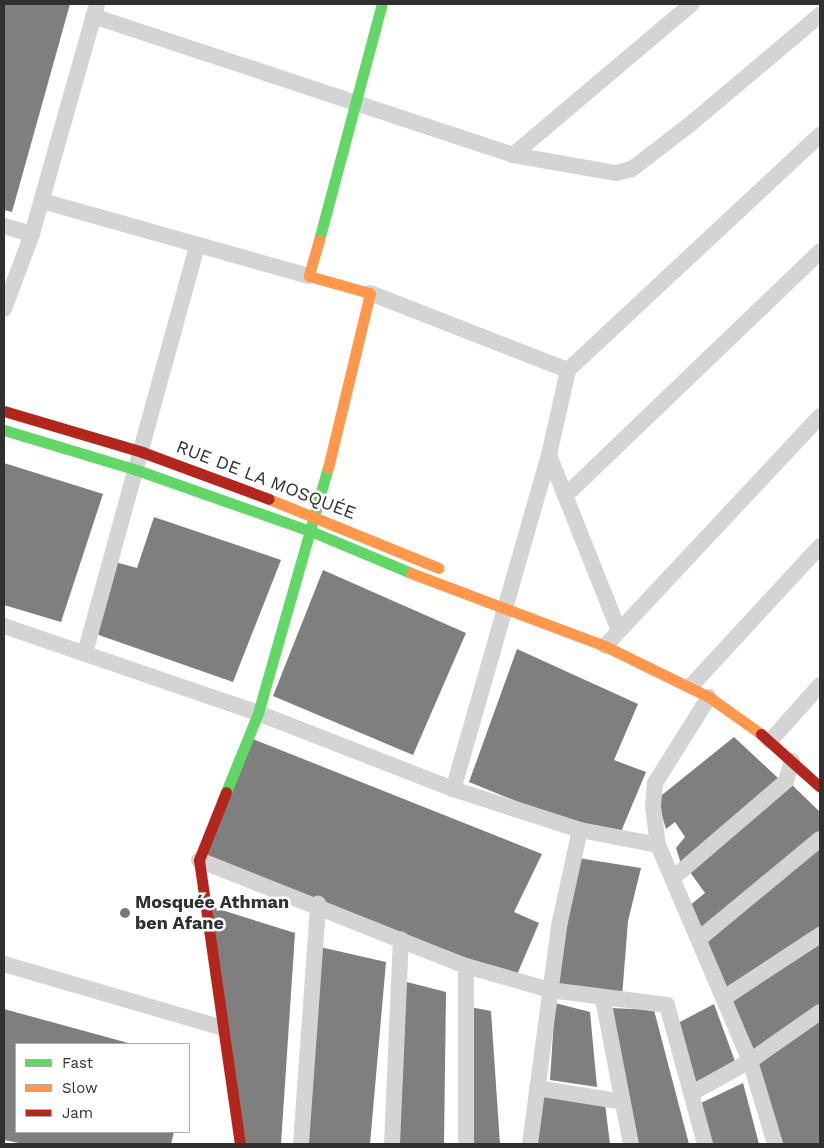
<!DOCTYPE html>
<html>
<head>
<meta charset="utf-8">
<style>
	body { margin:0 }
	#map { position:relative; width:824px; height:1148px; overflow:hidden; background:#fff; font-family:"Work Sans",sans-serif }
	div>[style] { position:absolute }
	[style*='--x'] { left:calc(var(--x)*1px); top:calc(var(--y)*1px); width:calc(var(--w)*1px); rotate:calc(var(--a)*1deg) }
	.building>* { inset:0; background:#7f7f7f }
	.street>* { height:16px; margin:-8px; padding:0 8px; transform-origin:8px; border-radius:8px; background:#d4d4d4 }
	.fast>* { height:11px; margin:-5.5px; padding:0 5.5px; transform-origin:5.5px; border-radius:5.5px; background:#63d668 }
	.slow>* { height:11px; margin:-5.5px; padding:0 5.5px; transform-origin:5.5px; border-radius:5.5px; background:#ff974d }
	.jam>* { height:11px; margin:-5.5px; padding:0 5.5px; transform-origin:5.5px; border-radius:5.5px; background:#b3261e }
	.dots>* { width:14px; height:14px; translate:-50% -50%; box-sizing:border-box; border:2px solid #fff; border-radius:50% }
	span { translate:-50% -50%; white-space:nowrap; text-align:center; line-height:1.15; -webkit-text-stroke:5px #fff; paint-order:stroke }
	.street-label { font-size:18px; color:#303030 }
	.poi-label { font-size:18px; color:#303030; font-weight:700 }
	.left { translate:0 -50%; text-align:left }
	.frame { position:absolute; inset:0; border:5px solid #303030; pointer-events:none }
	.legend { position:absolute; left:15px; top:1043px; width:175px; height:90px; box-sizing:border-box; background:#fff; border:1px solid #acacac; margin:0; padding:6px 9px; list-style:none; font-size:15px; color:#303030 }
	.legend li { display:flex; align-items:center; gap:10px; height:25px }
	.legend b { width:25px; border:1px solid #acacac }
</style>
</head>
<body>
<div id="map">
	<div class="building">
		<i style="clip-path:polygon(4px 4px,70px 4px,12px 212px,4px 210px)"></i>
		<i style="clip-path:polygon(4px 463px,103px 494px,61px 622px,4px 605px)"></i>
		<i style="clip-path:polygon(154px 517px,281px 560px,233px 682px,93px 633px,115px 562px,137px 568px)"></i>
		<i style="clip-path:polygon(323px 570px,466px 633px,413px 755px,273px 696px)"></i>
		<i style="clip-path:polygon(517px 649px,638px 704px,614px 760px,646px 772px,620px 834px,560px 819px,469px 782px)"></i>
		<i style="clip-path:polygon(734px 737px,778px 778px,682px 867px,676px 848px,685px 837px,675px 822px,666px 829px,657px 799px)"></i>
		<i style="clip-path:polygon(253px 739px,542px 854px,514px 912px,539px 923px,516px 977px,205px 858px)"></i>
		<i style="clip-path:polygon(789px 782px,820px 812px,820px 833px,700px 935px,688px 907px,705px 893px,690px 872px)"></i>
		<i style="clip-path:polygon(820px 846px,820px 931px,724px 995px,703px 941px)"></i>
		<i style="clip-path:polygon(578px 858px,641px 868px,628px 921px,622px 997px,557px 988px)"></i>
		<i style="clip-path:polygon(209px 906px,295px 933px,281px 1144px,243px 1144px)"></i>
		<i style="clip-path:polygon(820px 940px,820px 1010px,750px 1057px,728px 1000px)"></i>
		<i style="clip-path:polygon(320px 947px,386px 962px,370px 1144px,304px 1144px)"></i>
		<i style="clip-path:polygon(403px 981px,446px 992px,444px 1144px,395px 1144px)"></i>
		<i style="clip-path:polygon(555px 1003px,590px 1012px,597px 1087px,550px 1080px)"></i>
		<i style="clip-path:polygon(714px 1004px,736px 1064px,693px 1088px,676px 1024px)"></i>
		<i style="clip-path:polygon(470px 1007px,491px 1011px,500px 1144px,469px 1144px)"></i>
		<i style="clip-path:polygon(611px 1008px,654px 1010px,689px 1144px,635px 1144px)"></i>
		<i style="clip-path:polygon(4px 1009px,132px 1044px,16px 1044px,16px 1132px,174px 1132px,171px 1144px,24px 1144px,4px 1140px)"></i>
		<i style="clip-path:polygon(820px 1021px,820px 1144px,779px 1144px,755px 1064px)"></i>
		<i style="clip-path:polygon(743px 1083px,759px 1144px,709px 1144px,699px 1104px)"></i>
		<i style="clip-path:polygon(543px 1093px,605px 1104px,610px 1144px,537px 1144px)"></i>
	</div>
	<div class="street">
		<i style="--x:93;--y:16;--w:442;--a:18.3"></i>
		<i style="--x:513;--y:155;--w:105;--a:9.9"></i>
		<i style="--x:616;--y:173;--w:16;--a:-14"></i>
		<i style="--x:632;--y:169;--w:78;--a:-37.7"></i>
		<i style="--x:694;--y:121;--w:165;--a:-40.1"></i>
		<i style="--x:513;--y:155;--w:234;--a:-40.2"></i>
		<i style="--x:42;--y:201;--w:277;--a:15.7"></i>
		<i style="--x:4;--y:226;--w:29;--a:16"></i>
		<i style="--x:370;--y:293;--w:212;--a:21.3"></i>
		<i style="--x:568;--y:370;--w:87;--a:102.6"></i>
		<i style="--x:549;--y:455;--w:348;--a:106"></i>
		<i style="--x:4;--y:309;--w:80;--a:-69.5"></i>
		<i style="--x:32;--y:234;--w:239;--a:-74.2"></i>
		<i style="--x:568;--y:370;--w:345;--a:-43"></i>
		<i style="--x:549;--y:455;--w:189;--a:68.3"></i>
		<i style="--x:566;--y:495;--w:352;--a:-43.8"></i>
		<i style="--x:4;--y:626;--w:268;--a:18.9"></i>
		<i style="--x:258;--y:713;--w:209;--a:21.3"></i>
		<i style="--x:453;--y:789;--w:133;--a:17.9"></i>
		<i style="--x:580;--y:830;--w:79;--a:10.9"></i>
		<i style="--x:605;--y:646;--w:315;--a:-46.9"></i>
		<i style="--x:85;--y:653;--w:423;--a:-74.6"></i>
		<i style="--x:691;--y:686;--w:190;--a:-47.3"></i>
		<i style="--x:709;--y:697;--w:102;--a:122.1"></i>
		<i style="--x:655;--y:783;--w:23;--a:95"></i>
		<i style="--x:653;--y:806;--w:39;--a:83"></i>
		<i style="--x:658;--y:845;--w:235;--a:66.9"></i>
		<i style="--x:750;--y:1061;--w:87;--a:73.2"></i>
		<i style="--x:770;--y:741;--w:75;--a:-48.2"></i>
		<i style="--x:199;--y:860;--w:287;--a:21.7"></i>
		<i style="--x:466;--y:966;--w:87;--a:15.9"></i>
		<i style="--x:550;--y:990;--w:118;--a:7.3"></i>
		<i style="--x:667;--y:1005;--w:144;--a:74.7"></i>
		<i style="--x:673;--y:878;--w:149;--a:-40.6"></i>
		<i style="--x:786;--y:781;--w:21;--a:-73"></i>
		<i style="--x:699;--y:939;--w:157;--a:-39.6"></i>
		<i style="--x:4;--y:964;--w:225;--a:16.3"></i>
		<i style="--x:724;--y:998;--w:115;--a:-33.3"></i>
		<i style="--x:603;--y:999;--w:148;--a:79.1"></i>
		<i style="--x:537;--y:1088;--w:87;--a:9.2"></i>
		<i style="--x:692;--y:1093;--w:66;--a:-28.9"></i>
		<i style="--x:750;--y:1061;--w:85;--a:-35"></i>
		<i style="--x:301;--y:1144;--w:241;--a:-85.9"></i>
		<i style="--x:392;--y:1144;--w:205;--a:-87.5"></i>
		<i style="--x:466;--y:1144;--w:178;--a:-90"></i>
		<i style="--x:530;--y:1144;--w:220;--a:-82.4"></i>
		<i style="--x:559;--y:926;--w:98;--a:-77.7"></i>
	</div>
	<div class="fast">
		<i style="--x:319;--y:240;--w:244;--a:-75.1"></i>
		<i style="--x:4;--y:430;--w:139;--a:16.7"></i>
		<i style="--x:137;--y:470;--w:187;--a:19.4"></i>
		<i style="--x:313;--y:532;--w:106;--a:22.7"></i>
		<i style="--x:226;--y:792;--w:85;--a:-67.9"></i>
		<i style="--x:258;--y:713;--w:255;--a:-74.1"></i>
	</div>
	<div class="slow">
		<i style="--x:319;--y:240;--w:37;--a:106"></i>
		<i style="--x:309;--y:276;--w:63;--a:15.6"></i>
		<i style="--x:370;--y:293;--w:180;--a:103.5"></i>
		<i style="--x:269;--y:499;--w:183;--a:22.1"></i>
		<i style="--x:411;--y:573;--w:207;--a:20.6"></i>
		<i style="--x:605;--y:646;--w:116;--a:26.1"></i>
		<i style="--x:709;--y:697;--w:64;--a:35.4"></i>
	</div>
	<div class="jam">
		<i style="--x:4;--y:411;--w:144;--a:16.5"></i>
		<i style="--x:142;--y:452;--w:135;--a:20.3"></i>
		<i style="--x:761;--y:734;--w:79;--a:41.9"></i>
		<i style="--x:226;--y:792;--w:73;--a:111.7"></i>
		<i style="--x:199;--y:860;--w:287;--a:81.8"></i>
	</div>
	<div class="dots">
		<i style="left:125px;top:913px;background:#787878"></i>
	</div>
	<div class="street-label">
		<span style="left:266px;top:480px;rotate:21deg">RUE DE LA MOSQUÉE</span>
	</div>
	<div class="poi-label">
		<span class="left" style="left:135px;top:913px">Mosquée Athman<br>ben Afane</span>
	</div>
	<div class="frame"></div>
	<ul class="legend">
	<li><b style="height:6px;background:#63d668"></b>Fast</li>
	<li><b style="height:6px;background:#ff974d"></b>Slow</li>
	<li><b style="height:6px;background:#b3261e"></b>Jam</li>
	</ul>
</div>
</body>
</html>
